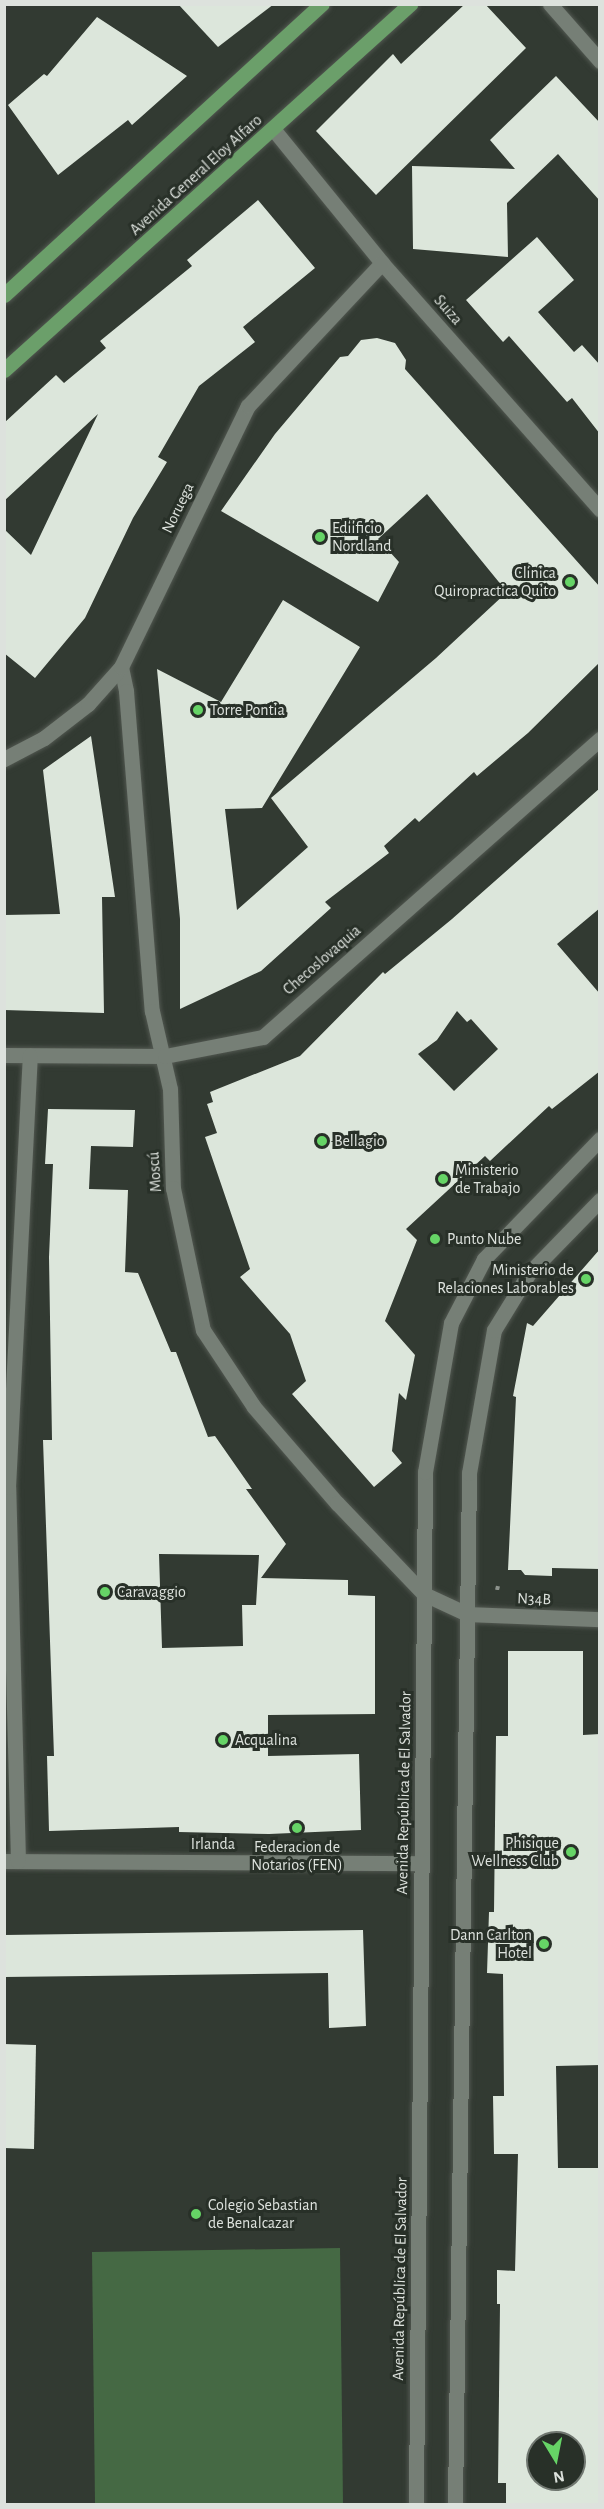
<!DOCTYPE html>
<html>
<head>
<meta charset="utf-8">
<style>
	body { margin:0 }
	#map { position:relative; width:604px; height:2509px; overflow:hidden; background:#323a32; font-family:"Alegreya Sans",sans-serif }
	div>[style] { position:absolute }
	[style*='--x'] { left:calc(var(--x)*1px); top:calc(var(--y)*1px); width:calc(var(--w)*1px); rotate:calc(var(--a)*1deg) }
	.green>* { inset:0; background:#456944 }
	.building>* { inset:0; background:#dce6db }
	.path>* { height:4px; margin-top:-2px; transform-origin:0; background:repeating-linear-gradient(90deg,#8d938d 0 6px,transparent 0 9px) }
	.roads { filter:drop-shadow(0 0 2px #515750) drop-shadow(0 0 2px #515750) }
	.service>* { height:15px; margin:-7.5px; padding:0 7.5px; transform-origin:7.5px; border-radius:7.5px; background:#767f76 }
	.minor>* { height:15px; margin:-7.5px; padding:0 7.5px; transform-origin:7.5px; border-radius:7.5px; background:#767f76 }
	.tertiary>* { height:15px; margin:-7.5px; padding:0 7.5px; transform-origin:7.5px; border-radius:7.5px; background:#767f76 }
	.primary>* { height:15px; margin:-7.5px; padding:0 7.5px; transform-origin:7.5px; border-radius:7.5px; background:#6b9f6a }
	.dots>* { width:16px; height:16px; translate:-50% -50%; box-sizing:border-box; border:3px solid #283028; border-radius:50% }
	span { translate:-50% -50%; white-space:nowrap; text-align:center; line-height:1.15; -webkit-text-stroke:6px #283028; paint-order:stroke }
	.street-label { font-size:16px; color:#dde2dd }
	.poi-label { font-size:16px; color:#dde2dd }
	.left { translate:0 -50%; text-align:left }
	.right { translate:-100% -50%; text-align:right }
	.frame { position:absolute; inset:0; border:6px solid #dde2dd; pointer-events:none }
	.north { position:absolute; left:526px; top:2431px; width:60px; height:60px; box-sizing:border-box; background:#283028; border:2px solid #707770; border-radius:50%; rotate:170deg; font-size:16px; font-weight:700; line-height:24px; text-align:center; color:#dde2dd }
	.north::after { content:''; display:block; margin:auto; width:21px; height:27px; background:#66d466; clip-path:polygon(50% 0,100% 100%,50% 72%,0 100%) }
</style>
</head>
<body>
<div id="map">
	<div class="green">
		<i style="clip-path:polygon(340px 2248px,343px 2504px,95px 2504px,92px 2252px)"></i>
	</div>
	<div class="building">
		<i style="clip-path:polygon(178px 4px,274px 4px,218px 47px)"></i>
		<i style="clip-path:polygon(465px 4px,485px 4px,526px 48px,376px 195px,316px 131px,393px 54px,401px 64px)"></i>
		<i style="clip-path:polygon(97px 17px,187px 76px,132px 125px,128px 120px,58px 175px,8px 105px,44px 74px,47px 76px)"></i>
		<i style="clip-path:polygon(556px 76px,600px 123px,600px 201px,558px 154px,507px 203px,508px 257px,413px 249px,412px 166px,515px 169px,490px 140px)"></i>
		<i style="clip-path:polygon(258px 200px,315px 268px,243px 327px,255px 342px,199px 386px,158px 457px,167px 462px,133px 518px,85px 618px,35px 678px,4px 653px,4px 529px,31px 555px,98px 414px,4px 501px,4px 423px,56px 375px,64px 383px,106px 348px,100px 341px,192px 266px,187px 260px)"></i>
		<i style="clip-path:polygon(537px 237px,574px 280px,538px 312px,574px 352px,582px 345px,600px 365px,600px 434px,572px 398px,567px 402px,509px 336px,503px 342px,466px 300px)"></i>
		<i style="clip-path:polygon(377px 338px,395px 343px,406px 360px,405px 369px,600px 587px,600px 662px,528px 733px,477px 776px,474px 772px,419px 822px,415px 818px,384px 846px,389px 853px,325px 902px,331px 908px,261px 971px,180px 1009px,180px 919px,157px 669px,221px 702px,283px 600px,360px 647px,262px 808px,225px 809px,237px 910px,308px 847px,271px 798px,436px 658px,507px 592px,427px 494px,378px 539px,399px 562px,378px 602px,221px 511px,275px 434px,340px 357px,348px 356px,361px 340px)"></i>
		<i style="clip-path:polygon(91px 736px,115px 897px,102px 897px,104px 1013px,4px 1010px,4px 915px,60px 914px,43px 770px)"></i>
		<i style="clip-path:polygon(evenodd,600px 788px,600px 908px,557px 944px,600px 994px,600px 1071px,552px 1109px,549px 1106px,490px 1161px,485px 1156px,406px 1229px,417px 1240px,385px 1321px,415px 1355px,406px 1400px,399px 1393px,392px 1451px,402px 1463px,374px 1487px,292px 1394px,306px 1381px,290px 1334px,240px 1277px,250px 1269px,205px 1137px,217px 1133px,207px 1104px,213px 1102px,210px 1092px,300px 1056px,383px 972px,385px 974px,452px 919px,600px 788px,457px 1011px,467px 1022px,471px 1019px,498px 1049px,454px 1091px,418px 1054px,437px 1040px,457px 1011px)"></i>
		<i style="clip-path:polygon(evenodd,48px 1109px,135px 1110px,133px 1147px,91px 1146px,89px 1189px,128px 1190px,125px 1272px,138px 1273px,171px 1352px,176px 1352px,208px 1437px,215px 1436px,252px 1489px,246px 1489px,286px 1544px,261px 1578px,348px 1580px,348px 1595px,375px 1596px,375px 1714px,268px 1715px,268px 1756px,359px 1754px,361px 1830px,269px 1834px,179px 1832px,179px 1827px,49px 1831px,47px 1756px,54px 1756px,43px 1440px,52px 1440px,49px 1257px,53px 1164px,45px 1164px,48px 1109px,159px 1554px,259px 1555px,256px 1605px,242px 1605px,243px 1646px,162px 1648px,159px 1554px)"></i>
		<i style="clip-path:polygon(600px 1249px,600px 1569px,552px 1568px,552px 1576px,525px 1575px,521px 1570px,508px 1570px,516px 1397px,513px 1396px,527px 1323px,533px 1326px)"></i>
		<i style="clip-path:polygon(evenodd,508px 1651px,583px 1651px,583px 1735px,600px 1734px,600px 2065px,556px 2066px,558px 2168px,600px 2168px,600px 2505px,506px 2505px,506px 2483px,498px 2483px,500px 2304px,497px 2304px,497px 2270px,515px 2271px,518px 2154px,494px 2154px,493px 2096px,504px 2096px,503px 1974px,487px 1973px,489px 1912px,494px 1912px,496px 1736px,508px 1736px,508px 1651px,538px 2443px,574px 2443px,574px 2479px,538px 2479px,538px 2443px)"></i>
		<i style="clip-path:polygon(363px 1930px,366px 2026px,329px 2028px,328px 1973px,4px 1977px,4px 1935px)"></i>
		<i style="clip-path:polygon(4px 2044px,36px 2045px,34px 2149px,4px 2148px)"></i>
	</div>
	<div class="path">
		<i style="--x:497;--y:1590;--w:4;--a:-76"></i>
	</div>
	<div class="roads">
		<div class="service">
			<i style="--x:467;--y:1614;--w:133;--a:2.2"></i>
		</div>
		<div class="minor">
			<i style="--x:550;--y:4;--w:76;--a:48.7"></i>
			<i style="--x:274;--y:130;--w:171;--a:50.9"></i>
			<i style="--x:382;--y:263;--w:329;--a:48.5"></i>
			<i style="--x:121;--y:667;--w:25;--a:78"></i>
			<i style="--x:126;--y:691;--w:321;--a:85.4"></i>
			<i style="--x:152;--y:1011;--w:80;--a:77"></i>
			<i style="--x:170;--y:1089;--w:99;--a:88.3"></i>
			<i style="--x:173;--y:1188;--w:145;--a:78.1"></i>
			<i style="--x:203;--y:1330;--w:92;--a:56.5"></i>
			<i style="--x:254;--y:1407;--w:127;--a:49.2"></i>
			<i style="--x:337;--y:1503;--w:126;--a:46.3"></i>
			<i style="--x:424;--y:1594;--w:47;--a:24.9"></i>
			<i style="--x:4;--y:759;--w:45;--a:-27.7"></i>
			<i style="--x:44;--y:738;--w:56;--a:-37.7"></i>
			<i style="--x:88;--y:704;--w:50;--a:-48.3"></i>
			<i style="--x:121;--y:667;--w:290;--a:-64.1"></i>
			<i style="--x:248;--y:406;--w:196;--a:-46.9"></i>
			<i style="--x:4;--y:1055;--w:161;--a:0.4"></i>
			<i style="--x:165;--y:1056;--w:100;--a:-11"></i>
			<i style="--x:263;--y:1037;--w:450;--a:-41.5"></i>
			<i style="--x:4;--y:1861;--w:418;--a:0.3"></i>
			<i style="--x:18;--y:1861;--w:374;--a:-91.5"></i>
			<i style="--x:8;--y:1487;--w:432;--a:-87.1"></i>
		</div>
		<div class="tertiary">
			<i style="--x:416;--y:2504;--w:1032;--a:-89.5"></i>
			<i style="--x:425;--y:1472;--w:151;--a:-80.1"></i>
			<i style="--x:451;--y:1323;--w:72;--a:-62.7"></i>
			<i style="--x:484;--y:1259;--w:167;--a:-46"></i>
			<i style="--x:455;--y:2504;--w:1031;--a:-89.22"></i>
			<i style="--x:469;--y:1473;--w:145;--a:-80.1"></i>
			<i style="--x:494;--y:1330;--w:67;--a:-58.4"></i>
			<i style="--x:529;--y:1273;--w:102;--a:-45.8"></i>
		</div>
		<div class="primary">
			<i style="--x:4;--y:295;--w:431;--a:-42.5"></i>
			<i style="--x:4;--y:370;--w:547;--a:-42.03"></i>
		</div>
	</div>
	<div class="dots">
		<i style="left:320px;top:537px;background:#66d466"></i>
		<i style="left:570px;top:582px;background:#66d466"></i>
		<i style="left:198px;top:710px;background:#66d466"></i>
		<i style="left:322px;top:1141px;background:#66d466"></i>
		<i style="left:443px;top:1179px;background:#66d466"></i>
		<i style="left:435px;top:1239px;background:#66d466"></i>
		<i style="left:586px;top:1279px;background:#66d466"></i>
		<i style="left:105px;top:1592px;background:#66d466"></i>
		<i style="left:223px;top:1740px;background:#66d466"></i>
		<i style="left:297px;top:1828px;background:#66d466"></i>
		<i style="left:571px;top:1852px;background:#66d466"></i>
		<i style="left:544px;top:1944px;background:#66d466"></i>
		<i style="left:196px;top:2214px;background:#66d466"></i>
	</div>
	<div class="street-label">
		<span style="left:196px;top:175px;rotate:-42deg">Avenida General Eloy Alfaro</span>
		<span style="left:448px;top:310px;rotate:49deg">Suiza</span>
		<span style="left:178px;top:508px;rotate:-64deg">Noruega</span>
		<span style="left:322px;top:960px;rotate:-41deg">Checoslovaquia</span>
		<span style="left:155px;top:1172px;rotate:-94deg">Moscú</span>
		<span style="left:534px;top:1599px;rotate:2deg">N34B</span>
		<span style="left:404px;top:1793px;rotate:-89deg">Avenida República de El Salvador</span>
		<span style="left:213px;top:1844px">Irlanda</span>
		<span style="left:400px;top:2279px;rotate:-89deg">Avenida República de El Salvador</span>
	</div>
	<div class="poi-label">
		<span class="left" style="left:332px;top:537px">Ediificio<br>Nordland</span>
		<span class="right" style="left:556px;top:582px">Clinica<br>Quiropractica Quito</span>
		<span class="left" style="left:210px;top:710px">Torre Pontia</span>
		<span class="left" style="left:334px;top:1141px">Bellagio</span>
		<span class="left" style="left:455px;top:1179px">Ministerio<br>de Trabajo</span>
		<span class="left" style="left:447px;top:1239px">Punto Nube</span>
		<span class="right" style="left:574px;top:1279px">Ministerio de<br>Relaciones Laborables</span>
		<span class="left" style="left:117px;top:1592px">Caravaggio</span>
		<span class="left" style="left:235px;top:1740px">Acqualina</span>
		<span class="right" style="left:559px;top:1852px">Phisique<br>Wellness Club</span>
		<span style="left:297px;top:1856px">Federacion de<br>Notarios (FEN)</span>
		<span class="right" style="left:532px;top:1944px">Dann Carlton<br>Hotel</span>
		<span class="left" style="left:208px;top:2214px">Colegio Sebastian<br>de Benalcazar</span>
	</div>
	<div class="frame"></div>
	<div class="north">N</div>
</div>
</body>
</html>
